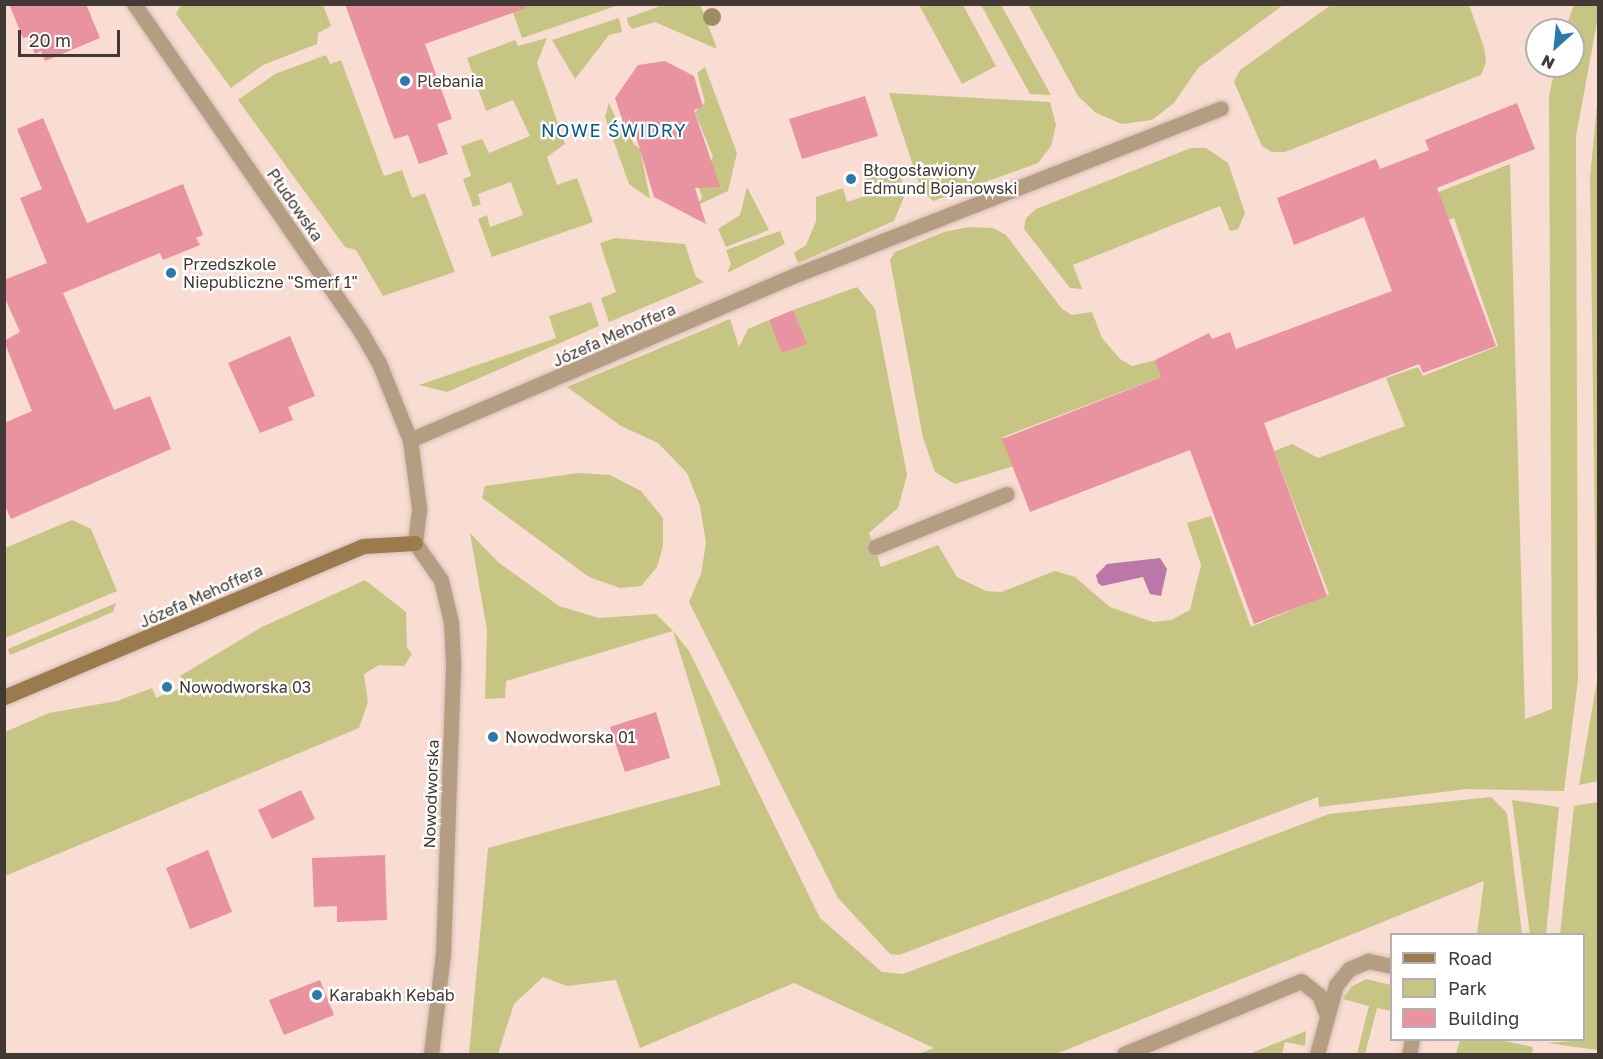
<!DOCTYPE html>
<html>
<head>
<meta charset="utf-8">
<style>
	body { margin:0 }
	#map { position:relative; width:1603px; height:1059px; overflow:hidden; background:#f9ddd3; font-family:"Golos Text",sans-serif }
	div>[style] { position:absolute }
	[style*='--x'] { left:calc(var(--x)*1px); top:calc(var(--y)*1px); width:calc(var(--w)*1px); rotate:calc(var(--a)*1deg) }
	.green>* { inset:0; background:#c7c583 }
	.water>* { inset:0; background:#bb77a8 }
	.building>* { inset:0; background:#e992a0 }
	.roads { filter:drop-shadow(0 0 2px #d4bcb3) drop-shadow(0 0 2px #d4bcb3) }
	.lane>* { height:15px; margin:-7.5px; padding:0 7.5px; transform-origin:7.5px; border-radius:7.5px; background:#b49d80 }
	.street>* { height:15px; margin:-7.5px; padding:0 7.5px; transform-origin:7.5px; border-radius:7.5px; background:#b49d80 }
	.secondary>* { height:15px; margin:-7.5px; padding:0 7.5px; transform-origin:7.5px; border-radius:7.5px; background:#9b7b4e }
	.trees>* { width:18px; height:18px; margin:-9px; border-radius:50%; background:#9c8d64 }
	.dots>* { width:16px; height:16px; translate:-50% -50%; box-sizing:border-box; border:3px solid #fff; border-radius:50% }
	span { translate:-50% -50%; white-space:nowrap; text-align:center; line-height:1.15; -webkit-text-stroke:4.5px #fff; paint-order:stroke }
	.poi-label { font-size:16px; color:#423834 }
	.left { translate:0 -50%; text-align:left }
	.street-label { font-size:16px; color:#423834 }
	.neighbourhood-label { font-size:18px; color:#085a86; letter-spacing:1.5px }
	.frame { position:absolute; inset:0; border:6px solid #423834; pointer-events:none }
	.legend { position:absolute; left:1390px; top:933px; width:195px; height:108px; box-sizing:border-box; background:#fff; border:2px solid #b3afae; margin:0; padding:8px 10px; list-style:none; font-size:18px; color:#423834 }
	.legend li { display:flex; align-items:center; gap:12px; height:30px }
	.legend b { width:30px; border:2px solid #b3afae }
	.north { position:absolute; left:1525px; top:18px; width:60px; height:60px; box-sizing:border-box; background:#fff; border:2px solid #b3afae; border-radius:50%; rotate:207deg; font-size:16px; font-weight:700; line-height:24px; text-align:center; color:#423834 }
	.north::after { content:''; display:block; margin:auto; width:21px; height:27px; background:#2b7aac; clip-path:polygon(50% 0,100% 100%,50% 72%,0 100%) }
	.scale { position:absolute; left:18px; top:30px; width:102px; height:27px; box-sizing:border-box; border:3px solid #423834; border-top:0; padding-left:8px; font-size:18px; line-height:21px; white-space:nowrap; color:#423834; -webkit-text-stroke:4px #fff; paint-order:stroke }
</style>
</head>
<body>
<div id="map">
	<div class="green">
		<i style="clip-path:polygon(510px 4px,619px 5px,522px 38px)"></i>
		<i style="clip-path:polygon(666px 4px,701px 6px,717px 49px,655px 22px,632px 29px,628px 24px,627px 18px)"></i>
		<i style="clip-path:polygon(181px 5px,323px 5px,331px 26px,318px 33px,317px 44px,263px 65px,231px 88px,176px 14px)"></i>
		<i style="clip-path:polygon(919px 5px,963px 5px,996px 66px,962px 84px)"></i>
		<i style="clip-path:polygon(981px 5px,1001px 5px,1051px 95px,1030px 94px)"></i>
		<i style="clip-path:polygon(1028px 5px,1283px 5px,1198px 68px,1174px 103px,1152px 120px,1122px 124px,1096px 113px,1078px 96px)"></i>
		<i style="clip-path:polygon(1331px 5px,1469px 5px,1484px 47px,1486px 62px,1481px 75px,1285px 152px,1272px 152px,1262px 146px,1234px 82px,1240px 70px)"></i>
		<i style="clip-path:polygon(1574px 5px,1597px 5px,1598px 17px,1576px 136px,1578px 679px,1564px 791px,1467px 789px,1319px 807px,1318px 797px,899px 955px,890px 954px,838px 898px,689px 602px,701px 574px,706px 543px,700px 506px,687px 473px,658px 443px,621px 426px,567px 387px,730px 319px,739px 347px,748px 329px,769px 320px,783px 353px,806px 344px,793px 310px,857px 287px,875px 309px,907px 475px,898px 508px,869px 533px,881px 567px,938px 545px,957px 577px,986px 591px,1001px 592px,1055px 571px,1075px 577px,1110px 607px,1153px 622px,1171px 620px,1190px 610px,1201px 565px,1187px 523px,1211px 516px,1251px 627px,1329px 594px,1274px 451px,1292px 444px,1318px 458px,1405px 426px,1386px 378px,1418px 367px,1423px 376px,1498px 346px,1454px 218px,1431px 226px,1418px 200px,1510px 164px,1525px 719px,1552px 709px,1549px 95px,1556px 66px,1573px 66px,1573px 30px,1565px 30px)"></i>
		<i style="clip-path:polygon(619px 18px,622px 32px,609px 35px,575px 79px,552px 40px)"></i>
		<i style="clip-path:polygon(547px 38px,537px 63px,565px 144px,547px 157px,557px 185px,577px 178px,593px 222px,492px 257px,478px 219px,487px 215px,490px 227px,523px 215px,511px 182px,478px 194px,481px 204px,473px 207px,463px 179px,471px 176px,461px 146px,482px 139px,489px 153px,530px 136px,513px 100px,486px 111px,467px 58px,515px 40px,518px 46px)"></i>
		<i style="clip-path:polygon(326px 55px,330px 64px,341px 60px,384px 176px,402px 170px,412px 198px,425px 193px,455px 272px,383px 296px,356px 250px,345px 247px,238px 100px,275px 74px)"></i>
		<i style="clip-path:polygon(705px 67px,737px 153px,728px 191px,698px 205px,702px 197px,698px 186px,713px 157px,695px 112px,705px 102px,697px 73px)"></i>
		<i style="clip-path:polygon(889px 93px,1050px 102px,1056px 125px,1051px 146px,1038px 163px,933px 201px,921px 189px)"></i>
		<i style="clip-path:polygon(1598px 94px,1598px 781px,1579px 785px,1597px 681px,1590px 178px)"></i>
		<i style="clip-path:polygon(609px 103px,621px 130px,635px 128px,633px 143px,640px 149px,650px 199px,629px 184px,605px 117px)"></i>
		<i style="clip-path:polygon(1191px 148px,1206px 148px,1228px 163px,1245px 213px,1238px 229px,1230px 231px,1220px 206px,1073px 265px,1082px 289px,1070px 288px,1024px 229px,1026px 218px,1036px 209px)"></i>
		<i style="clip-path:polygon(897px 168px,906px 192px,894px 221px,798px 263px,794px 253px,806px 245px,816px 221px,816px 197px,843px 188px,847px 202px,868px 195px,863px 180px)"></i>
		<i style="clip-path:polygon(747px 187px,769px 230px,726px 247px,718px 229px,740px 215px)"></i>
		<i style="clip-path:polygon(969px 227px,993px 228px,1006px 235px,1062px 309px,1072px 315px,1092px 312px,1102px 338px,1120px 359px,1132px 366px,1156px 360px,1163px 376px,1003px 437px,1014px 466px,955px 484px,935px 472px,923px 438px,890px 260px,895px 252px,944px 232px)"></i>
		<i style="clip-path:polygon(780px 231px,785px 244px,727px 273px,731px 264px,726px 250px)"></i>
		<i style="clip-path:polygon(615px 238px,685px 244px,696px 277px,704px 282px,609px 322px,601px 298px,616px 292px,600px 243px)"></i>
		<i style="clip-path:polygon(591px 302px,599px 326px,447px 392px,419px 385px,556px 338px,549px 316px)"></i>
		<i style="clip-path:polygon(579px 473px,610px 475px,641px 491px,663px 518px,663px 546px,657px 567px,641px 586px,620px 588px,589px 577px,482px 498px,485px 486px)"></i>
		<i style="clip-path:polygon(72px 520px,91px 529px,117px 591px,5px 638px,5px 548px)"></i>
		<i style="clip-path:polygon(470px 533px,498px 562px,559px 606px,599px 618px,656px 614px,673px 631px,689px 651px,820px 918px,882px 972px,903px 974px,1329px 814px,1491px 797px,1507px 813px,1522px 934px,1477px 934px,1484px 881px,1056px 1054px,918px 1054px,934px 1048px,794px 983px,640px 1048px,616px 980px,567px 986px,543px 977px,514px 1004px,498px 1054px,469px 1054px,488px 848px,721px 785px,673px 631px,506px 681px,505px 698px,485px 699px,487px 630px)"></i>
		<i style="clip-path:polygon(365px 580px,406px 612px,407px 648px,412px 654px,404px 666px,379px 665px,364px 674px,368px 702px,359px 728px,5px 876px,5px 732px,49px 713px,117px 701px,152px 688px,156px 698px,183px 687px,180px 676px,262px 627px)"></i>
		<i style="clip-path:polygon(116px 603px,113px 612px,10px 655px,8px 649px)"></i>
		<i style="clip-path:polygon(1512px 800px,1559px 807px,1546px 934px,1530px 934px)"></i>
		<i style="clip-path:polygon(1598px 802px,1598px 1050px,1547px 1043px,1584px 1040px,1584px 934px,1560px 934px,1574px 806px)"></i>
		<i style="clip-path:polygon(1366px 979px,1391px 985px,1391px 1011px,1377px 1008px,1365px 1054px,1357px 1054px,1369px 1006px,1343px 999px,1351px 987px)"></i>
		<i style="clip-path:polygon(1306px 1031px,1305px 1046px,1285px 1042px,1282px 1054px,1249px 1054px)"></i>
		<i style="clip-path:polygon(1460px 1040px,1500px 1040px,1533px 1047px,1532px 1054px,1456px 1054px)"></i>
	</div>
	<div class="water">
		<i style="clip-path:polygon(1160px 558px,1167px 569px,1161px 596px,1150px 594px,1143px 577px,1102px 586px,1098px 583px,1096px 575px,1107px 564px)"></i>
	</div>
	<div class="building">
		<i style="clip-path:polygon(9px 4px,86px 4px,100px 38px,45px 61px,41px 51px,35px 54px,28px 37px,23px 38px)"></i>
		<i style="clip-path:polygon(345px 4px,525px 4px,526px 8px,425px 44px,452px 119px,437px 124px,448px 154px,419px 164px,408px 135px,394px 139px)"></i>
		<i style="clip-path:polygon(665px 61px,694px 76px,703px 107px,694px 110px,720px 187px,695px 188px,706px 224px,654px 197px,633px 126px,625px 128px,615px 98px,638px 65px)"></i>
		<i style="clip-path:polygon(865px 96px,878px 136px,802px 159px,789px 119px)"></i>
		<i style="clip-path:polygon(1517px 103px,1535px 149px,1437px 188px,1496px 346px,1423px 373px,1419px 364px,1264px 423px,1327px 596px,1254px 624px,1190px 450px,1030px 512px,1002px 439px,1161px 377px,1155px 360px,1209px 333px,1212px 339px,1230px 332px,1236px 349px,1392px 291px,1364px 217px,1294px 245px,1277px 198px,1376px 159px,1380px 169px,1429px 150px,1425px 140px)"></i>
		<i style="clip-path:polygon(43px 118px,87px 223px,183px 184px,203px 235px,196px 238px,200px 245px,163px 260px,160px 253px,63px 293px,114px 410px,150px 396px,171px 449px,11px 519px,4px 504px,4px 423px,32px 411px,4px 341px,20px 332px,4px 296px,4px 280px,47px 263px,20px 198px,42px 189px,17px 129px)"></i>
		<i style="clip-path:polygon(793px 310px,807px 344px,782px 353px,769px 320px)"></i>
		<i style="clip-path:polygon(290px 336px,315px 396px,288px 407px,293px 420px,260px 433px,228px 363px)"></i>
		<i style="clip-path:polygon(656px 712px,670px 758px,625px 772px,610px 727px)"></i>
		<i style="clip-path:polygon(301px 790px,315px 819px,272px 839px,258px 810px)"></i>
		<i style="clip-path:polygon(208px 850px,232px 912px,190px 929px,166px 868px)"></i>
		<i style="clip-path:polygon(385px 855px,387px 920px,337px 922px,337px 906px,314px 907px,312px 858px)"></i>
		<i style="clip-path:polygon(320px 980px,334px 1015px,284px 1035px,269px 1000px)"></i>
	</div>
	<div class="roads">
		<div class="lane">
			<i style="--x:134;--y:4;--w:399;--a:55.3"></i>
			<i style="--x:361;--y:332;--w:36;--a:60"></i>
			<i style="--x:379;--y:363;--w:83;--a:68.1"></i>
			<i style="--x:798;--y:274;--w:454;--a:-21.4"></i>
			<i style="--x:875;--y:547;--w:142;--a:-21.9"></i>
			<i style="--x:1124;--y:1054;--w:191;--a:-22.4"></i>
			<i style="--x:1301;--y:981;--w:23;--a:38"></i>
			<i style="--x:1319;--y:995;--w:22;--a:69"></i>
			<i style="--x:1317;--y:1054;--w:72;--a:-74.6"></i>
			<i style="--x:1336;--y:985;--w:21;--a:-51"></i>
			<i style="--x:1349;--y:969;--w:21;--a:-23"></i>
			<i style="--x:1368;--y:961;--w:25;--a:12"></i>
			<i style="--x:1409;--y:1054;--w:14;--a:-78"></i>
		</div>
		<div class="street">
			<i style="--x:431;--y:1054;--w:101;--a:-83.2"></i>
			<i style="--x:443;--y:954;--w:292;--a:-88"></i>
			<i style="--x:453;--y:662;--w:40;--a:-92.9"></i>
			<i style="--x:451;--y:622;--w:43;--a:-103.4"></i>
			<i style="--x:441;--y:580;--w:45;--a:-125.1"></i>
			<i style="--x:415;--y:543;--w:35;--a:-83"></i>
			<i style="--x:419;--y:508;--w:69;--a:-97.5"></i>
			<i style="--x:410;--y:440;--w:422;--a:-23.2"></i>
		</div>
		<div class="secondary">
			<i style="--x:4;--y:697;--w:389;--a:-22.8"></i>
			<i style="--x:363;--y:546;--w:52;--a:-3.3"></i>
		</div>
	</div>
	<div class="trees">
		<i style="left:712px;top:17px"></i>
	</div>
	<div class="dots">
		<i style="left:405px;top:81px;background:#2b7aac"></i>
		<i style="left:851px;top:179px;background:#2b7aac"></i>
		<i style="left:171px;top:273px;background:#2b7aac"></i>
		<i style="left:167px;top:687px;background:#2b7aac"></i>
		<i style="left:493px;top:737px;background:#2b7aac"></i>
		<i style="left:317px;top:995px;background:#2b7aac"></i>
	</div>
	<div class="poi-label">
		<span class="left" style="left:417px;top:81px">Plebania</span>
		<span class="left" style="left:863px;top:179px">Błogosławiony<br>Edmund Bojanowski</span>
		<span class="left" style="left:183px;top:273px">Przedszkole<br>Niepubliczne "Smerf 1"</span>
		<span class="left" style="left:179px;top:687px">Nowodworska 03</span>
		<span class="left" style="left:505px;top:737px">Nowodworska 01</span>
		<span class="left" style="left:329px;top:995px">Karabakh Kebab</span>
	</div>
	<div class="street-label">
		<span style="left:295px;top:205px;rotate:55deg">Płudowska</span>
		<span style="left:614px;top:335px;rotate:-24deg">Józefa Mehoffera</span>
		<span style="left:201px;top:596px;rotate:-24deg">Józefa Mehoffera</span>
		<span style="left:431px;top:794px;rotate:-88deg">Nowodworska</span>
	</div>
	<div class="neighbourhood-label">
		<span style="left:614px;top:130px">NOWE ŚWIDRY</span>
	</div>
	<div class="frame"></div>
	<ul class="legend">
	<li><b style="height:8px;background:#9b7b4e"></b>Road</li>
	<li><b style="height:16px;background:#c7c583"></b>Park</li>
	<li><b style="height:16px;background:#e992a0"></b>Building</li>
	</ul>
	<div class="north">N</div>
	<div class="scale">20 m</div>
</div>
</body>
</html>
